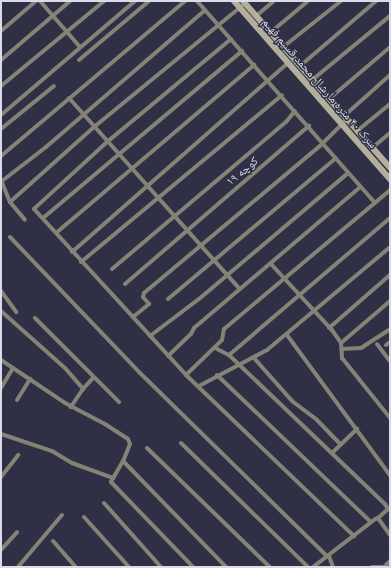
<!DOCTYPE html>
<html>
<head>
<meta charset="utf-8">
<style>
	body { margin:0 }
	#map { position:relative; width:391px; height:568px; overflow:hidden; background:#2f3046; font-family:"IBM Plex Sans","Noto Naskh Arabic",sans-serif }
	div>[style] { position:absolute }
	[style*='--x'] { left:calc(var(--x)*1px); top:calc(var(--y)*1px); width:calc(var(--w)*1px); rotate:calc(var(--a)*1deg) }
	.street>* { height:4px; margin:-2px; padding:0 2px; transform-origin:2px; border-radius:2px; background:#858276 }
	.secondary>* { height:6px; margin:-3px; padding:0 3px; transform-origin:3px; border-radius:3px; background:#b4af9c }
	span { translate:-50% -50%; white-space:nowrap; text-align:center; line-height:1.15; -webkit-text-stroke:3px #2f3046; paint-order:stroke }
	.street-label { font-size:12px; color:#dadcea }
	.frame { position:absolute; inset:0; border:2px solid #dadcea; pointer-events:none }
</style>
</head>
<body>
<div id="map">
	<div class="street">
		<i style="--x:40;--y:1;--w:61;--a:49"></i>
		<i style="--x:197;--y:1;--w:269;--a:48.6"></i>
		<i style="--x:256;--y:16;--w:23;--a:-40"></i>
		<i style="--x:1;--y:31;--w:46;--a:-40.6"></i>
		<i style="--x:271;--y:32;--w:48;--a:-40"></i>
		<i style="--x:231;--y:39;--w:161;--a:140.3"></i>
		<i style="--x:107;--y:142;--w:99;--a:137.5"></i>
		<i style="--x:34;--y:209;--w:225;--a:47.5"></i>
		<i style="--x:186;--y:375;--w:233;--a:43.8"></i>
		<i style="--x:283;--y:47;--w:74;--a:-38.4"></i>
		<i style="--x:1;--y:60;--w:91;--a:-40.5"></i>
		<i style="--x:79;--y:60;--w:92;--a:-40.1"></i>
		<i style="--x:300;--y:66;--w:100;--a:-40.5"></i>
		<i style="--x:312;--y:80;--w:101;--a:-39.4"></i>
		<i style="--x:1;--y:86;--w:134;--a:-39.5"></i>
		<i style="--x:69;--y:98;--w:256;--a:48.2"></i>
		<i style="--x:329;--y:99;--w:80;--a:-40.4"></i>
		<i style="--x:1;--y:115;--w:176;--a:-40.4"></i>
		<i style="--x:344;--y:116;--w:62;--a:-41.7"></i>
		<i style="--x:1;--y:129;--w:68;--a:-39.1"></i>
		<i style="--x:357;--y:131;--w:43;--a:-39.3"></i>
		<i style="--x:372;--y:148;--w:23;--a:-40"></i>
		<i style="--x:1;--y:156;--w:241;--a:-40.1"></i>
		<i style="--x:1;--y:180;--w:24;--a:68"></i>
		<i style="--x:10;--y:202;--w:23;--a:50"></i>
		<i style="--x:2;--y:181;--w:56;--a:-37.7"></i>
		<i style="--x:46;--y:147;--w:210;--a:-40.7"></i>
		<i style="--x:10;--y:202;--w:113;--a:-41.8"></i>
		<i style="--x:94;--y:127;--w:191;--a:-39.3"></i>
		<i style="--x:43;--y:218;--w:260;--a:-40"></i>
		<i style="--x:56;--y:233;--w:260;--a:-40.3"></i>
		<i style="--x:10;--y:237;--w:187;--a:46.3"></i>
		<i style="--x:139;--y:372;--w:264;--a:44.4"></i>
		<i style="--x:72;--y:252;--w:287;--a:-41.2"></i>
		<i style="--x:81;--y:262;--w:261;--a:-39.7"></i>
		<i style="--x:271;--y:264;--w:90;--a:47.3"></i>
		<i style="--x:332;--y:330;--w:16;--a:55"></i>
		<i style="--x:341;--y:343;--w:15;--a:86"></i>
		<i style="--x:342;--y:358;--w:77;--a:51.3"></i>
		<i style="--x:112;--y:269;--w:228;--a:-40.2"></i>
		<i style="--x:286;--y:122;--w:14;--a:-51"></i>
		<i style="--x:125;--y:284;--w:243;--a:-40.7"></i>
		<i style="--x:1;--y:291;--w:26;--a:54"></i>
		<i style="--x:168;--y:299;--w:219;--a:-40"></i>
		<i style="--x:1;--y:311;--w:86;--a:41.7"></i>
		<i style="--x:65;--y:368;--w:28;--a:49"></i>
		<i style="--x:83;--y:389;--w:22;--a:124"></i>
		<i style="--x:133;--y:317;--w:21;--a:-39"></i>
		<i style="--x:149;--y:304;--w:9;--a:-131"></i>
		<i style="--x:143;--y:297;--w:4;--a:-76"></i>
		<i style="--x:144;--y:293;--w:229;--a:-39.9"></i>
		<i style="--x:320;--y:146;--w:38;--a:-45"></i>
		<i style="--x:35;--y:318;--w:119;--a:45"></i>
		<i style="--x:329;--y:328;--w:81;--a:-41"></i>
		<i style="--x:287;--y:335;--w:174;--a:53.7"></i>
		<i style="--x:150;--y:336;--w:61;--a:-37.1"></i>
		<i style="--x:199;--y:299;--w:195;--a:-40.2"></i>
		<i style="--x:341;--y:343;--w:65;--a:-40.6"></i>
		<i style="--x:377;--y:344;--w:21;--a:53"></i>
		<i style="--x:386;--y:345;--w:5;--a:-37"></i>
		<i style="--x:215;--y:348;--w:16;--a:27"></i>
		<i style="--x:229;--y:355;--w:216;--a:43.7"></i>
		<i style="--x:385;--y:504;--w:6;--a:59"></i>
		<i style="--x:388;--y:509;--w:13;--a:138"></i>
		<i style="--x:342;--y:349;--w:19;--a:-3"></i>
		<i style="--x:361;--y:348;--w:35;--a:-33"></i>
		<i style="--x:229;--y:355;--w:211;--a:-40.4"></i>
		<i style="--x:168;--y:356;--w:32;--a:-44"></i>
		<i style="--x:191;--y:334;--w:7;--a:-63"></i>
		<i style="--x:194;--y:328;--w:218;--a:-40.3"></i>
		<i style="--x:254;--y:358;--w:57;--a:48.5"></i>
		<i style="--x:292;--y:401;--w:31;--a:37"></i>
		<i style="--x:317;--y:420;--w:33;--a:46"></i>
		<i style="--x:1;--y:360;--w:77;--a:33.9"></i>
		<i style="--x:65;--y:403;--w:45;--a:27.7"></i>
		<i style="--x:105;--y:424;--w:27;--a:33"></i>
		<i style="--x:128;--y:439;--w:5;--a:68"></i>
		<i style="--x:130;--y:444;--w:18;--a:112"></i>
		<i style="--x:123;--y:461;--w:24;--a:120"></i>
		<i style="--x:111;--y:482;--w:118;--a:46"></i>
		<i style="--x:186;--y:375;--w:50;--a:-44.2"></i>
		<i style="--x:222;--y:340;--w:11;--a:-80"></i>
		<i style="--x:224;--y:329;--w:217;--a:-39.9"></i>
		<i style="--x:217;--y:375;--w:211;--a:43.7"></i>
		<i style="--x:199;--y:386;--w:77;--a:-27.9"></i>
		<i style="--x:267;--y:350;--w:160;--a:-39.9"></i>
		<i style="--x:1;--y:388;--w:23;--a:-59"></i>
		<i style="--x:83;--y:389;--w:15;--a:-48"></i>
		<i style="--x:17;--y:400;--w:25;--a:-58"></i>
		<i style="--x:1;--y:434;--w:54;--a:18.4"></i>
		<i style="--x:52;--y:451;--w:23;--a:31"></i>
		<i style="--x:72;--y:463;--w:44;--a:20.1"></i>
		<i style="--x:181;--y:443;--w:177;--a:44.3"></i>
		<i style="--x:147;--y:448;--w:171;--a:44.1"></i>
		<i style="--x:332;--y:453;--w:35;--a:-44"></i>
		<i style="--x:123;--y:461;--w:148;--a:45.8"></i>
		<i style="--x:1;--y:477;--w:28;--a:-52"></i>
		<i style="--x:104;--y:503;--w:86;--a:48.3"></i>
		<i style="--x:84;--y:517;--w:67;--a:48"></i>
		<i style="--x:53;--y:541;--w:35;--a:49"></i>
		<i style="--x:1;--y:550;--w:24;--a:-48"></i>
		<i style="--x:329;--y:556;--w:12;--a:70"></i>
		<i style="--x:18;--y:567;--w:68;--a:-49.8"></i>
		<i style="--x:313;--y:567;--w:78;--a:-37.7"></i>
		<i style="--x:375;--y:519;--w:3;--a:-18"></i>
		<i style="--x:378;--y:518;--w:21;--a:55"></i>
		<i style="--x:372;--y:567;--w:12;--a:0"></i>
		<i style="--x:384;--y:567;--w:8;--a:-45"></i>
	</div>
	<div class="secondary">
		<i style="--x:234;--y:1;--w:237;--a:48.8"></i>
		<i style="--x:243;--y:1;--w:222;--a:48.6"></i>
	</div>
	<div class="street-label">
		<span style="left:320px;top:83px;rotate:49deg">سرک ۴۰ متره مارشال محمد قسیم فهیم</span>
		<span style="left:242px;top:171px;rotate:-40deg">کوچه ۱۹</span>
	</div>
	<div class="frame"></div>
</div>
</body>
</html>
